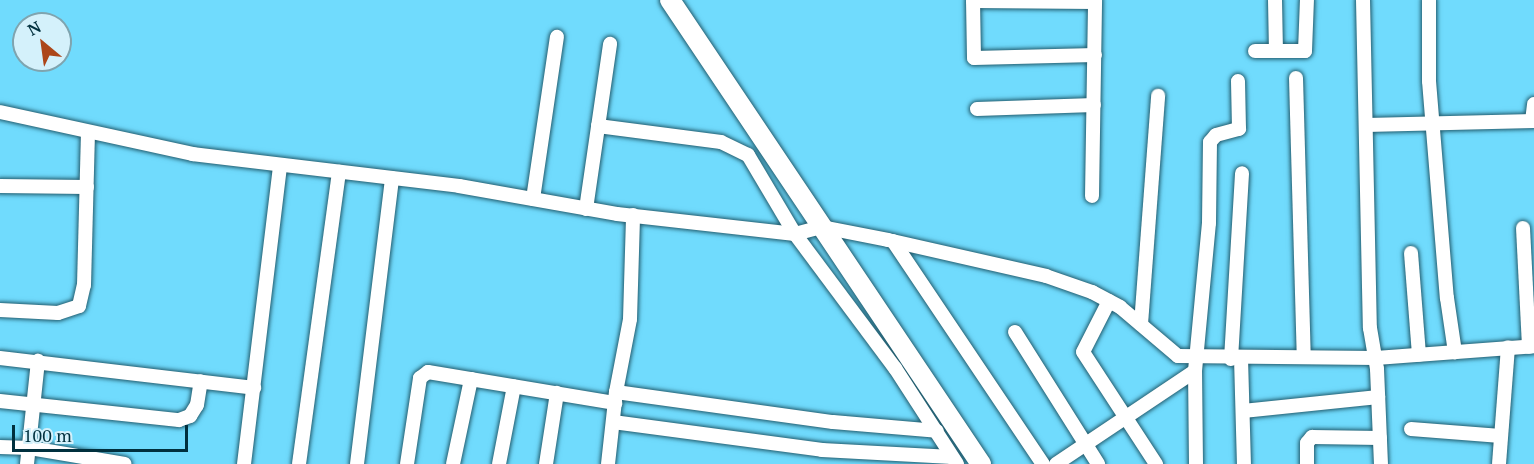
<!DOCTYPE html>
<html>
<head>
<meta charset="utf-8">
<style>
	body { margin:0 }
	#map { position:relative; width:1534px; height:464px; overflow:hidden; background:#70dbfd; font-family:"PT Serif",serif }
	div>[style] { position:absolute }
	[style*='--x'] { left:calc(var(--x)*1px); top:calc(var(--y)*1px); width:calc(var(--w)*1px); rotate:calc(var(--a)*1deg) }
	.roads { filter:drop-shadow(0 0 2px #235d6f) drop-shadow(0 0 2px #235d6f) }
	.street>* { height:14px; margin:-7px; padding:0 7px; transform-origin:7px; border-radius:7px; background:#fff }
	.secondary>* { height:20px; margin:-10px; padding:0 10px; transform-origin:10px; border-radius:10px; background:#fff }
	span { translate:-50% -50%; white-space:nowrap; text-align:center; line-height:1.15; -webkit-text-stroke:6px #d4f1fb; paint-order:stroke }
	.north { position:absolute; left:12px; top:12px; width:60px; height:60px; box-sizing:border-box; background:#d4f1fb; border:2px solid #7fa4af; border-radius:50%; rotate:331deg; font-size:16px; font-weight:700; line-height:24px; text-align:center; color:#00303e }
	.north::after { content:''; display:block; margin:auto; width:21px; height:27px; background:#ac4619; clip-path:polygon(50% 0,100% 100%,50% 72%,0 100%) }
	.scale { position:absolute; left:12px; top:425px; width:176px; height:27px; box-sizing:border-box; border:3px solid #00303e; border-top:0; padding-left:8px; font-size:18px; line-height:21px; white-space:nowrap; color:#00303e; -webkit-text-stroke:4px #d4f1fb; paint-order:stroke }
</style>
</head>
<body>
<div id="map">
	<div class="roads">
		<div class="street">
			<i style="--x:973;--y:0;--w:58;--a:89"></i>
			<i style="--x:974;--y:58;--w:121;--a:-1.4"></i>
			<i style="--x:1275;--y:0;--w:51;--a:88.9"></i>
			<i style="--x:1363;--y:0;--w:328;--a:88.8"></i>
			<i style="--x:1370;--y:328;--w:42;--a:80.3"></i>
			<i style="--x:1377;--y:369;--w:95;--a:87.6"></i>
			<i style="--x:1429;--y:0;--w:81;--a:90"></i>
			<i style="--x:1429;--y:81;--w:218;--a:85.3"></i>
			<i style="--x:1447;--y:298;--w:55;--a:81.6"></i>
			<i style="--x:973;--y:1;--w:122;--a:0.5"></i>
			<i style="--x:1255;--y:51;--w:50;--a:0"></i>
			<i style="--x:1305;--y:51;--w:51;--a:-87.8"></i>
			<i style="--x:1296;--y:78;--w:279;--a:88.4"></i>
			<i style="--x:977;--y:109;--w:117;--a:-2"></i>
			<i style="--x:0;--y:112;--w:197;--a:12.3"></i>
			<i style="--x:192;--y:154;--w:269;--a:6.8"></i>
			<i style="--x:459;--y:186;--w:160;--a:10"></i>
			<i style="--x:617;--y:214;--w:179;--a:6.4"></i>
			<i style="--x:795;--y:234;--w:28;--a:-15"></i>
			<i style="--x:822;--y:227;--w:67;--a:11.1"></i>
			<i style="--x:888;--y:240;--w:162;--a:12.8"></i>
			<i style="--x:1046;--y:276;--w:49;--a:19.2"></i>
			<i style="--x:1092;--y:292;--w:32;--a:28"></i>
			<i style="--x:1120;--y:307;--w:76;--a:40.2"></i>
			<i style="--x:1178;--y:356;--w:198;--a:0.6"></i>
			<i style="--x:1376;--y:358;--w:158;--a:-4.3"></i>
			<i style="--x:1532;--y:121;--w:17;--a:-83"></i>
			<i style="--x:1366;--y:125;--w:168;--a:-1.4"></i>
			<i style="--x:598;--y:126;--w:124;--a:7.4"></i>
			<i style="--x:721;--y:142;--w:30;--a:26"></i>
			<i style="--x:748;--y:155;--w:92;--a:59.3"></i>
			<i style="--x:795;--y:234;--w:167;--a:53.3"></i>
			<i style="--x:895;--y:368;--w:114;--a:57.1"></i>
			<i style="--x:0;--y:186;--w:87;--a:0.7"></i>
			<i style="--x:1092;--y:196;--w:196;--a:-89.1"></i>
			<i style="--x:533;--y:199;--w:164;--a:-81.6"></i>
			<i style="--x:586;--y:209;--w:167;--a:-81.7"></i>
			<i style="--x:1523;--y:228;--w:119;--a:87.1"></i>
			<i style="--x:893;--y:241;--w:269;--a:56.1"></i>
			<i style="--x:1411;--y:253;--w:102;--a:85.5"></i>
			<i style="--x:1109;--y:301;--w:57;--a:117"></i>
			<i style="--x:1083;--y:352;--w:134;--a:56.9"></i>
			<i style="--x:0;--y:310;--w:58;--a:3"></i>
			<i style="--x:58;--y:313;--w:22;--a:-18"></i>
			<i style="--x:79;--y:306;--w:22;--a:-77"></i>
			<i style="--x:84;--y:285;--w:153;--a:-88.5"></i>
			<i style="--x:1141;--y:324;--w:229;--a:-85.7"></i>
			<i style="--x:1015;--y:332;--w:156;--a:57.8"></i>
			<i style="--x:0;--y:358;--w:256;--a:6.7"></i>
			<i style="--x:1241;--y:358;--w:106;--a:88.4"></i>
			<i style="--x:1231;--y:359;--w:186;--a:-86.6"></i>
			<i style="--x:616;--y:392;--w:219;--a:7.9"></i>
			<i style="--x:833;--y:422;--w:104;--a:4.9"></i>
			<i style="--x:0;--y:401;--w:180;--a:6.1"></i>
			<i style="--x:179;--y:420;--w:12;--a:-20"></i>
			<i style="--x:190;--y:416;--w:13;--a:-58"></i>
			<i style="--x:197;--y:405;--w:24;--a:-81"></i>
			<i style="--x:1243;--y:411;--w:136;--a:-5.9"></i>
			<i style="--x:613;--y:422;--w:211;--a:7.6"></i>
			<i style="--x:822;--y:450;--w:130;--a:3.1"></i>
			<i style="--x:1411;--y:429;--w:90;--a:4.4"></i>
			<i style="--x:0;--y:447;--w:30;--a:2"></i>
			<i style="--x:30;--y:448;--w:96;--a:9.6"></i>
			<i style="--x:27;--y:464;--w:104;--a:-83.9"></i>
			<i style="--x:244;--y:464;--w:301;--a:-83.1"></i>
			<i style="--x:299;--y:464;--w:295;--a:-82.2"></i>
			<i style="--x:357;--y:464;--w:288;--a:-83"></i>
			<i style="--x:407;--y:464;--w:87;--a:-81.4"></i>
			<i style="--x:420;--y:378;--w:10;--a:-37"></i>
			<i style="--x:428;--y:372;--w:190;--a:9.4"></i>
			<i style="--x:453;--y:464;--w:87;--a:-78"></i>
			<i style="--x:499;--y:464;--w:79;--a:-79.1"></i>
			<i style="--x:546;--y:464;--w:72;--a:-81.2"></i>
			<i style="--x:608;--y:464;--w:72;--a:-83.7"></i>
			<i style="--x:616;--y:392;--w:74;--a:-79.1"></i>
			<i style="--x:630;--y:319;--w:104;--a:-88.3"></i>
			<i style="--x:1056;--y:464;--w:167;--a:-33.8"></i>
			<i style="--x:1196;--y:464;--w:93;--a:-90.6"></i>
			<i style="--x:1195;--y:371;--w:149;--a:-84.6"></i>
			<i style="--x:1209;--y:223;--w:81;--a:-89.3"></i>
			<i style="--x:1210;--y:142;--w:9;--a:-49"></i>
			<i style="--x:1216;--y:135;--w:24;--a:-15"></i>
			<i style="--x:1239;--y:129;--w:48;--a:-91.2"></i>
			<i style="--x:1307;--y:464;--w:21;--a:-90"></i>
			<i style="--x:1307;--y:443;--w:8;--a:-50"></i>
			<i style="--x:1312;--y:437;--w:68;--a:0.8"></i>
			<i style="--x:1499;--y:464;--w:117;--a:-85.6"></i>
		</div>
		<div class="secondary">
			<i style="--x:670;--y:0;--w:559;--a:56.17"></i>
		</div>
	</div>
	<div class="north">N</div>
	<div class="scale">100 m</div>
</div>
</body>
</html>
